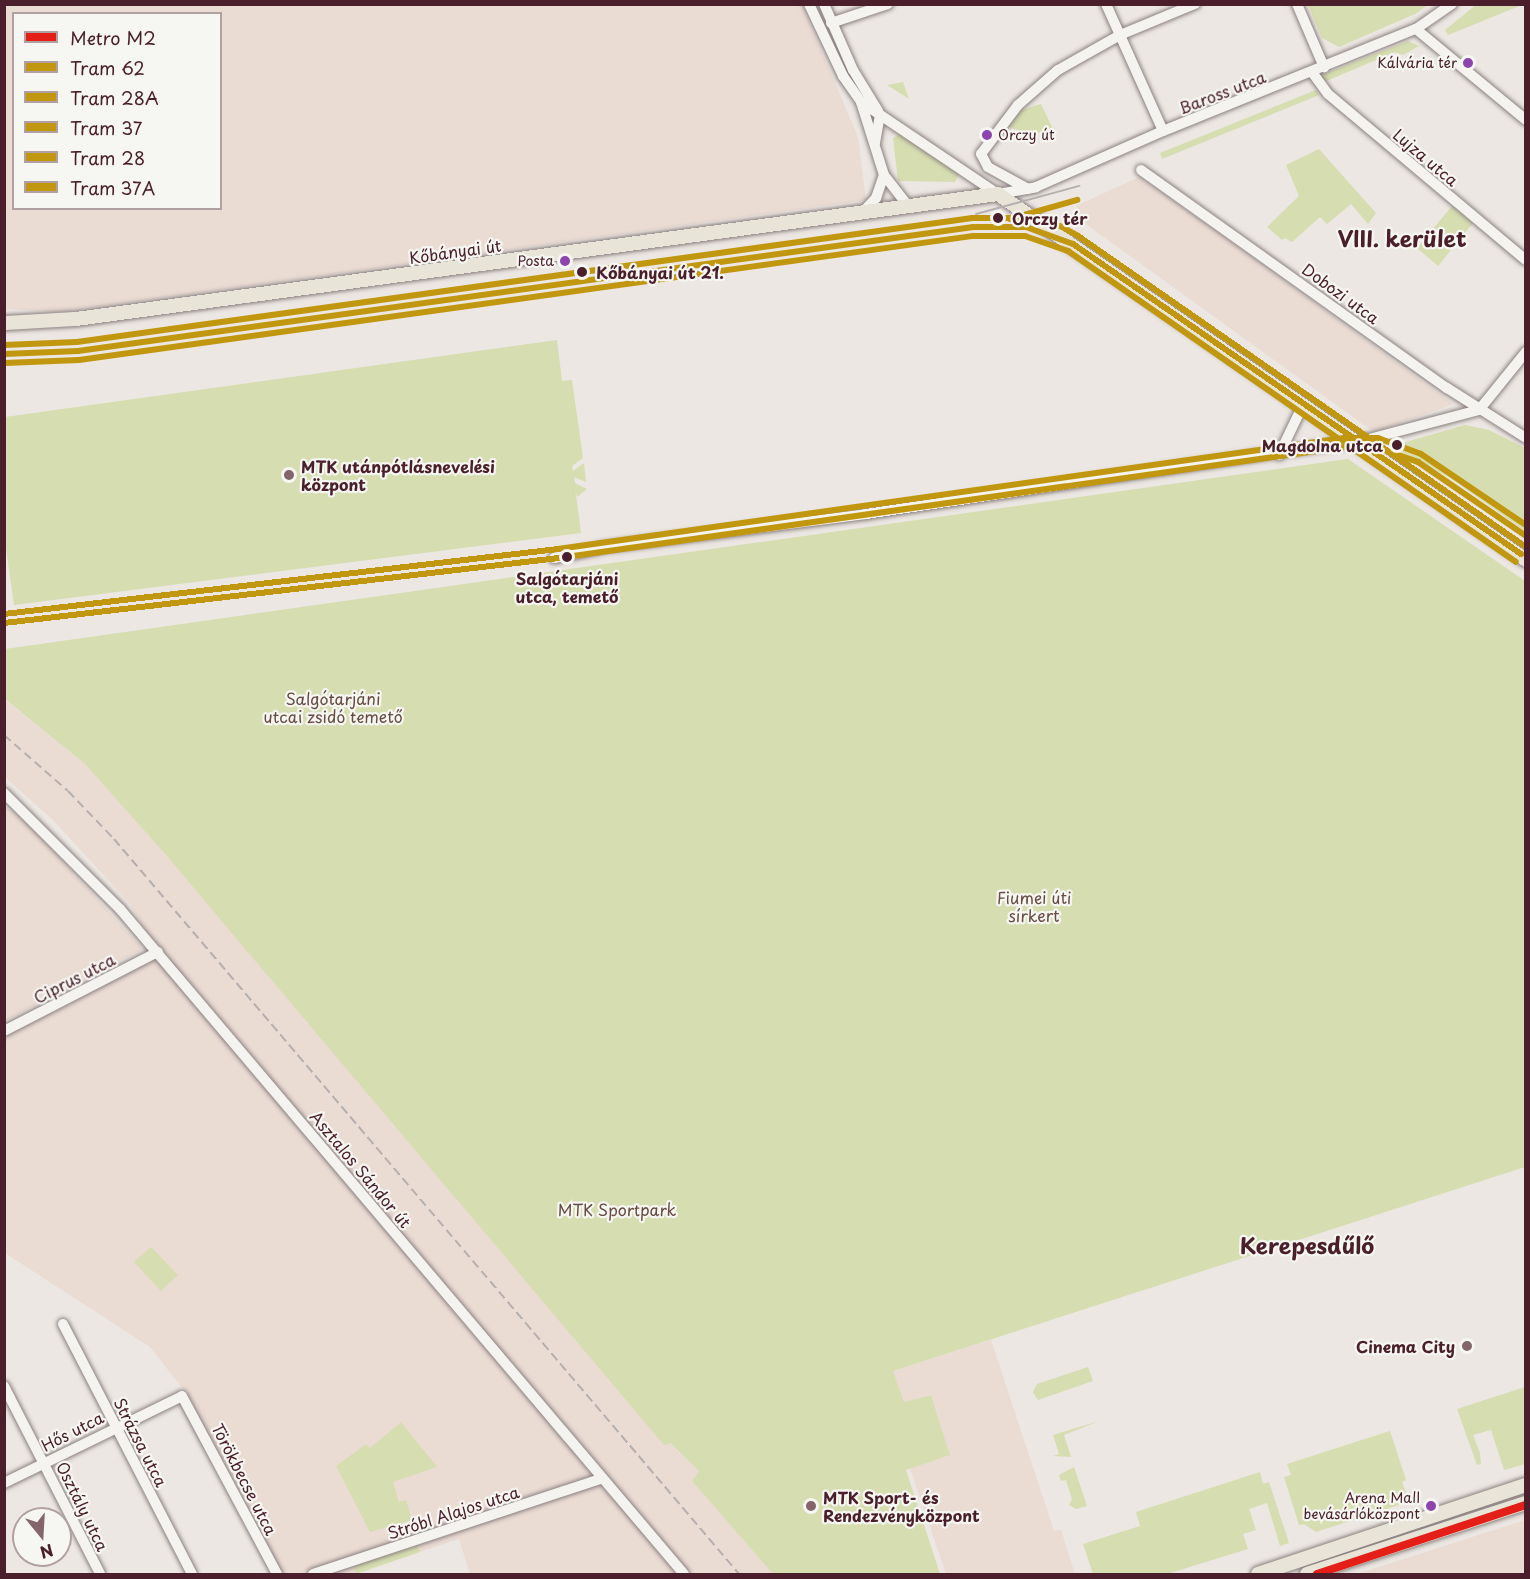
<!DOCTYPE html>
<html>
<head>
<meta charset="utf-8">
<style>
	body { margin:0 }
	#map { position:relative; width:1530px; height:1579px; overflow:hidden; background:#ece7e2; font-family:"Playpen Sans",sans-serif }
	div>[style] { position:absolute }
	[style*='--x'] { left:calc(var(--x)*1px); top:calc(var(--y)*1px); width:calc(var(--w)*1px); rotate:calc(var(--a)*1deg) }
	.built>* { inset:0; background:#eadbd3 }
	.green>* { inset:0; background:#d6ddb0 }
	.roads { filter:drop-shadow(0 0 2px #8b8181) drop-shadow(0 0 2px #8b8181) }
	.minor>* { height:10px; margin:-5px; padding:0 5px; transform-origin:5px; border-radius:5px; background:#f4f3f0 }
	.major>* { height:14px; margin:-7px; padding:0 7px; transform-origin:7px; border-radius:7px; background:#e8e4d7 }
	.tram>* { height:1.5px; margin:-0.75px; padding:0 0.75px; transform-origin:0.75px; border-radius:0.75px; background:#b5b0af }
	.rail>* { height:2px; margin-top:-1px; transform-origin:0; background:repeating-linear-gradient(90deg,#b5b0af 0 9px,transparent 0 13.5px) }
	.tram-1>* { height:6px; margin:-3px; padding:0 3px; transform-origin:3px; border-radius:3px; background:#c0970f }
	.tram-2>* { height:6px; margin:-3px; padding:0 3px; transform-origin:3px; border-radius:3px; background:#c0970f }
	.tram-3>* { height:6px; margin:-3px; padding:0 3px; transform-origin:3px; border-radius:3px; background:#c0970f }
	.tram-4>* { height:6px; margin:-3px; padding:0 3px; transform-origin:3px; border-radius:3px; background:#c0970f }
	.tram-5>* { height:6px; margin:-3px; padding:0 3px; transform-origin:3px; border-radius:3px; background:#c0970f }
	.metro-1>* { height:8px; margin:-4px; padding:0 4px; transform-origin:4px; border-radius:4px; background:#e41f18 }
	.dots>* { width:16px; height:16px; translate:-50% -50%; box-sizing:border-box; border:3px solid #f6f6f2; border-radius:50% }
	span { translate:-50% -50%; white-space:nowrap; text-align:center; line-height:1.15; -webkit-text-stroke:4.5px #f6f6f2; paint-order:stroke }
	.bus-label { font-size:14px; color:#4a1f2b }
	.right { translate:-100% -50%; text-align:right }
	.left { translate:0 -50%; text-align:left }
	.street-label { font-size:16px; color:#4a1f2b }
	.stop-label { font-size:16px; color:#4a1f2b; font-weight:700 }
	.poi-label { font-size:16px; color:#4a1f2b; font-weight:700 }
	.park-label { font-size:16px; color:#684c42 }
	.district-label { font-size:22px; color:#4a1f2b; font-weight:700 }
	.frame { position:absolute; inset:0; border:6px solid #4a1f2b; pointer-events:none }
	.legend { position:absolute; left:12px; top:12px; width:210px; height:198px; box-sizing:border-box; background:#f6f6f2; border:2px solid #b1a0a2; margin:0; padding:8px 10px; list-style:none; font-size:18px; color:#4a1f2b }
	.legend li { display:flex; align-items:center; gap:12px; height:30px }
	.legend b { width:30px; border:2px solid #b1a0a2 }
	.north { position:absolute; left:12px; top:1507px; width:60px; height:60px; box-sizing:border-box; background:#f6f6f2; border:2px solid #b1a0a2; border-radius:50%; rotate:162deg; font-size:16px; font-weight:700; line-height:24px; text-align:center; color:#4a1f2b }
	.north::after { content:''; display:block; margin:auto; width:21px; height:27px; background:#83656b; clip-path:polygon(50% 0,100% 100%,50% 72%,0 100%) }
</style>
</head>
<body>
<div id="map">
	<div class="built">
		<i style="clip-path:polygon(evenodd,5px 4px,802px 5px,858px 137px,866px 200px,59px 312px,5px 309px,5px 4px,14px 14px,220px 14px,220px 208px,14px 208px,14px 14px)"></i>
		<i style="clip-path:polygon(1139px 177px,1227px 239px,1453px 404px,1374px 432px,1083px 222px,1076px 206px)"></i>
		<i style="clip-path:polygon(4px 699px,85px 764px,166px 855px,669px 1443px,699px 1471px,692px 1481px,773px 1574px,470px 1574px,459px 1539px,353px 1574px,279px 1574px,188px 1395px,150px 1347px,5px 1253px,5px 1031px,158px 952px,131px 905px,54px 821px,5px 777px)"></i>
		<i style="clip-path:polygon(4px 805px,31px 827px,143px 949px,5px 1021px)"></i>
		<i style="clip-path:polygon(991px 1340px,1054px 1531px,1061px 1530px,1075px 1574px,946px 1574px,910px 1468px,950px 1455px,931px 1395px,904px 1402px,893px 1371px)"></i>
		<i style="clip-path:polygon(1525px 1520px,1525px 1574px,1357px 1574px)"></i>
	</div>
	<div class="green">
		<i style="clip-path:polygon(1477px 4px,1522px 4px,1522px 5px,1448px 35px,1445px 30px)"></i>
		<i style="clip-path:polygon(1308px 5px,1428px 5px,1415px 14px,1339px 47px,1322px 38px)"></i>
		<i style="clip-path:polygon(1408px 41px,1419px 46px,1403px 55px,1395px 52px,1324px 82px,1319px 76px)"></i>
		<i style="clip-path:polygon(903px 82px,909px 99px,887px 85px)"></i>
		<i style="clip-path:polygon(1316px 90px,1319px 95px,1162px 159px,1160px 153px)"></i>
		<i style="clip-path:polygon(1041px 104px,1053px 129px,1031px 135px,1007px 126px,1018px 111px)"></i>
		<i style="clip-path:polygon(901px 133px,960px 172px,955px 182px,898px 181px,893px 138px)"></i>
		<i style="clip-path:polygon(1319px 149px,1376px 213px,1368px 224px,1351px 204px,1327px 224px,1320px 217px,1292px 242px,1285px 238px,1282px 240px,1267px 227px,1299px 196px,1286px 165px)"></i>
		<i style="clip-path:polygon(1452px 206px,1473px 223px,1438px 266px,1417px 248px)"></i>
		<i style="clip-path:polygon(557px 340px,562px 381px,572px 380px,583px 458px,572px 466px,573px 471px,584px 463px,586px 482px,574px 477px,575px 483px,587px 489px,577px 497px,575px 487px,581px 533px,14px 605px,4px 534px,5px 417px)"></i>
		<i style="clip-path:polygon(1465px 425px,1489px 430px,1525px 448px,1525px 531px,1450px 478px,1400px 451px,1399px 444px)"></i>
		<i style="clip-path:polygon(1348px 459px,1525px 581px,1525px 1167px,893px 1371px,904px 1402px,931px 1395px,950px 1455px,906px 1470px,940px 1574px,773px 1574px,692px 1481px,699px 1471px,670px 1443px,664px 1445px,166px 855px,85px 764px,5px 699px,5px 649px)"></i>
		<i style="clip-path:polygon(151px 1247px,178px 1275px,161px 1291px,134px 1262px)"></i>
		<i style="clip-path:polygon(1088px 1367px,1093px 1381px,1038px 1400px,1033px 1392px,1037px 1384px)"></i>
		<i style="clip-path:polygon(1525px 1387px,1525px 1464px,1504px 1470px,1491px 1430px,1473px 1435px,1480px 1453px,1481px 1464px,1477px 1465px,1457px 1409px)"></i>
		<i style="clip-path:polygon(1099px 1421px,1064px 1435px,1071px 1457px,1053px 1456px,1059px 1454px,1053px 1435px)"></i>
		<i style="clip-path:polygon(401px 1422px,437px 1467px,393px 1482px,399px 1502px,406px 1500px,412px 1520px,370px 1532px,336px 1466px,366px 1444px,370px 1448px)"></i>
		<i style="clip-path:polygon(1390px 1431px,1406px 1480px,1402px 1482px,1407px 1495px,1403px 1496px,1405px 1503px,1316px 1532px,1304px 1524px,1299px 1525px,1284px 1477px,1291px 1475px,1287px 1464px)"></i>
		<i style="clip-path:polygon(1074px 1467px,1087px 1506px,1076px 1509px,1069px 1505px,1072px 1499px,1066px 1480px,1061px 1481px,1059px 1475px)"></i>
		<i style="clip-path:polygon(1260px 1472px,1263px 1484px,1269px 1482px,1289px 1543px,1280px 1546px,1267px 1503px,1249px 1509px,1256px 1530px,1243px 1534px,1248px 1549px,1167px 1574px,1093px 1574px,1083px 1544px,1140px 1526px,1136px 1512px)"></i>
		<i style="clip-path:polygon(417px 1545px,420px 1552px,356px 1574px,353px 1566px)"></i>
	</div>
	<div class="roads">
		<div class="minor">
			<i style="--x:809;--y:4;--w:80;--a:64.7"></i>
			<i style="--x:843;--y:76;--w:32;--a:55"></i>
			<i style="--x:861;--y:102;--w:165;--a:33.9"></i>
			<i style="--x:998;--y:194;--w:39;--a:-10"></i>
			<i style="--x:1036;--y:187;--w:139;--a:-23.8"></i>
			<i style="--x:1163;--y:131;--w:273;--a:-22"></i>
			<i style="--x:1416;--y:29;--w:44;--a:-34.8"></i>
			<i style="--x:824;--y:4;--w:72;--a:66.3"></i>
			<i style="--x:853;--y:70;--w:48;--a:58.6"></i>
			<i style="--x:1106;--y:4;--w:139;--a:65.8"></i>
			<i style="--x:1297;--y:4;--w:69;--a:66.8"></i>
			<i style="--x:831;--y:23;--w:60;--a:-18.4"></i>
			<i style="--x:1416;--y:29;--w:143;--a:39.6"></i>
			<i style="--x:1312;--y:72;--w:27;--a:54"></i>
			<i style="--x:1328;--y:94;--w:258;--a:40"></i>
			<i style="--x:861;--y:102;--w:77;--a:72.5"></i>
			<i style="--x:884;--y:175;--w:41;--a:52"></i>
			<i style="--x:875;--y:143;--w:29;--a:-80"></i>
			<i style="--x:1141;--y:170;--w:376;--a:35.5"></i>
			<i style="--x:1447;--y:388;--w:93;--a:32.3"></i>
			<i style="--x:1028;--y:189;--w:46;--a:-151.2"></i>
			<i style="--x:988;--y:167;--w:15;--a:-118"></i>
			<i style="--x:981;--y:154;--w:61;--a:-52.9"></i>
			<i style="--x:1018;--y:105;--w:53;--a:-41.2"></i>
			<i style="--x:1058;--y:70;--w:71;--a:-29.4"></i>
			<i style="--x:1120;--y:35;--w:81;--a:-22.5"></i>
			<i style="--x:862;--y:213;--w:21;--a:-47"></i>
			<i style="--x:876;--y:198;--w:24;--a:-71"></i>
			<i style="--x:1279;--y:455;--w:53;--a:-64.4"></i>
			<i style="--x:554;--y:558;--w:53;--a:-11.9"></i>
			<i style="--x:606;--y:547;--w:262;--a:-7.2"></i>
			<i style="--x:866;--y:514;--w:509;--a:-8.48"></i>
			<i style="--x:1369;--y:439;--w:114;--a:-14.8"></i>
			<i style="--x:1479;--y:410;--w:75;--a:-51"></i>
			<i style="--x:4;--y:793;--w:164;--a:45"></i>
			<i style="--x:120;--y:909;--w:872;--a:49.7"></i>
			<i style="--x:4;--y:1031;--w:173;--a:-27.2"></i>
			<i style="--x:63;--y:1324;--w:281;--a:62.7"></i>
			<i style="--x:4;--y:1386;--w:211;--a:62.9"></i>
			<i style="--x:4;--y:1483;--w:198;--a:-26"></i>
			<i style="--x:182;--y:1396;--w:202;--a:61.9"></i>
			<i style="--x:313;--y:1574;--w:305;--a:-18.3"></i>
		</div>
		<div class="major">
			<i style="--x:4;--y:323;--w:72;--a:-3.2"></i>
			<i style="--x:76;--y:319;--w:930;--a:-7.72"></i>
			<i style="--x:998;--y:194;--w:642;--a:34.73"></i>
			<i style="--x:1258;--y:1574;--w:282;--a:-18.4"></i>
			<i style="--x:1307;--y:1574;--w:230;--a:-18"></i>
		</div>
	</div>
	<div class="tram">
		<i style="--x:976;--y:214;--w:107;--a:-15.2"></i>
	</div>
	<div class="rail">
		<i style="--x:4;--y:735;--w:85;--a:41.2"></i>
		<i style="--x:68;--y:791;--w:66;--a:46.2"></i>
		<i style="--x:114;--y:839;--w:965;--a:49.62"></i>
	</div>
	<div class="tram-1">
		<i style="--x:4;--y:345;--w:73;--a:-2.4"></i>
		<i style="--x:77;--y:342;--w:904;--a:-7.89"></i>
		<i style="--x:972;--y:218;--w:55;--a:0"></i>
		<i style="--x:1027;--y:218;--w:36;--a:14"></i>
		<i style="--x:1062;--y:227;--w:18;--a:29"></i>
		<i style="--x:1078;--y:236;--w:545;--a:34.77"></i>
	</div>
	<div class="tram-2">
		<i style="--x:1010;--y:219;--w:70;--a:-15.8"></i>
		<i style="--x:4;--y:354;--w:74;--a:-2.3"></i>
		<i style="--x:78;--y:351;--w:904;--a:-7.89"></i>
		<i style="--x:973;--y:227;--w:53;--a:0"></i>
		<i style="--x:1026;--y:227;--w:50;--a:19.9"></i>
		<i style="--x:1073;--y:244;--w:545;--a:34.68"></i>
	</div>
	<div class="tram-3">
		<i style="--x:4;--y:623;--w:559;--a:-6.68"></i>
		<i style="--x:559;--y:558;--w:793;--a:-8.05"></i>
		<i style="--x:1344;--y:447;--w:32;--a:0"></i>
		<i style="--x:1376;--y:447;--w:45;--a:19.7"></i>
		<i style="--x:1418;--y:462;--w:131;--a:34.4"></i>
	</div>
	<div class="tram-4">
		<i style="--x:5;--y:363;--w:74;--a:-2.3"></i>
		<i style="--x:79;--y:360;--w:903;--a:-7.9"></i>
		<i style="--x:973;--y:236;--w:52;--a:0"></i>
		<i style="--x:1025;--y:236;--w:46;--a:19.2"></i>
		<i style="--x:1068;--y:251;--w:545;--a:34.77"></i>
	</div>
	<div class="tram-5">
		<i style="--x:4;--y:614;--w:558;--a:-6.69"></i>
		<i style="--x:558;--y:549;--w:794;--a:-8.04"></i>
		<i style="--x:1344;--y:438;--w:34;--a:0"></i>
		<i style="--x:1378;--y:438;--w:46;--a:20.4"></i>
		<i style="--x:1421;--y:454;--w:127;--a:34.1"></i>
	</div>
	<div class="metro-1">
		<i style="--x:1317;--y:1574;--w:220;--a:-18.3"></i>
	</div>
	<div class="dots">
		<i style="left:1468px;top:63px;background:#8e44ad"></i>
		<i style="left:987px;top:135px;background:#8e44ad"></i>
		<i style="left:998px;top:218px;background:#4a1f2b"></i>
		<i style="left:565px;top:261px;background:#8e44ad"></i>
		<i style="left:582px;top:272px;background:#4a1f2b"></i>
		<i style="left:1397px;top:445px;background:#4a1f2b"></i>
		<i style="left:289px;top:475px;background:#83656b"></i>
		<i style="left:567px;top:557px;background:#4a1f2b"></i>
		<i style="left:1467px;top:1346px;background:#83656b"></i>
		<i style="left:811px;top:1506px;background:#83656b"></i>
		<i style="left:1431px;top:1506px;background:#8e44ad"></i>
	</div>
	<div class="bus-label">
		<span class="right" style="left:1457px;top:63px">Kálvária tér</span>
		<span class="left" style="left:998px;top:135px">Orczy út</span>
		<span class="right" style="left:554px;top:261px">Posta</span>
		<span class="right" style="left:1420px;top:1506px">Arena Mall<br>bevásárlóközpont</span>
	</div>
	<div class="street-label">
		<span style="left:1222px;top:92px;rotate:-21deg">Baross utca</span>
		<span style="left:1426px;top:157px;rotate:40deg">Lujza utca</span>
		<span style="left:455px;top:251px;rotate:-8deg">Kőbányai út</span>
		<span style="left:1341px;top:293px;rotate:36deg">Dobozi utca</span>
		<span style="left:74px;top:978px;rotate:-27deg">Ciprus utca</span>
		<span style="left:361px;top:1169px;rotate:50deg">Asztalos Sándor út</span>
		<span style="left:72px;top:1431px;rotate:-27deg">Hős utca</span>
		<span style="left:141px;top:1442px;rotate:63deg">Strázsa utca</span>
		<span style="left:245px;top:1479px;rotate:63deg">Törökbecse utca</span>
		<span style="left:83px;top:1506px;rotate:64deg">Osztály utca</span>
		<span style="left:453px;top:1512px;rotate:-18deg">Stróbl Alajos utca</span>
	</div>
	<div class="stop-label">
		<span class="left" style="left:1012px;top:218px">Orczy tér</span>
		<span class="left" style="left:596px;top:272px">Kőbányai út 21.</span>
		<span class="right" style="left:1383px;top:445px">Magdolna utca</span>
		<span style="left:567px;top:587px">Salgótarjáni<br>utca, temető</span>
	</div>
	<div class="poi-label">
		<span class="left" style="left:301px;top:475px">MTK utánpótlásnevelési<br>központ</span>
		<span class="right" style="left:1455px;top:1346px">Cinema City</span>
		<span class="left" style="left:823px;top:1506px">MTK Sport- és<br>Rendezvényközpont</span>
	</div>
	<div class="park-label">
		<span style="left:333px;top:707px">Salgótarjáni<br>utcai zsidó temető</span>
		<span style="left:1034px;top:906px">Fiumei úti<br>sírkert</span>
		<span style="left:617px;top:1209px">MTK Sportpark</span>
	</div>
	<div class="district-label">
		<span style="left:1402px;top:238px">VIII. kerület</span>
		<span style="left:1307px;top:1245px">Kerepesdűlő</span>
	</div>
	<div class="frame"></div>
	<ul class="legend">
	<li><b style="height:8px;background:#e41f18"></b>Metro M2</li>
	<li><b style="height:8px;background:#c0970f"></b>Tram 62</li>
	<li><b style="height:8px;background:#c0970f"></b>Tram 28A</li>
	<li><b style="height:8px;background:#c0970f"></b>Tram 37</li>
	<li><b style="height:8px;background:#c0970f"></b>Tram 28</li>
	<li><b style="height:8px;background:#c0970f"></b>Tram 37A</li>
	</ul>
	<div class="north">N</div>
</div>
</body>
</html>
